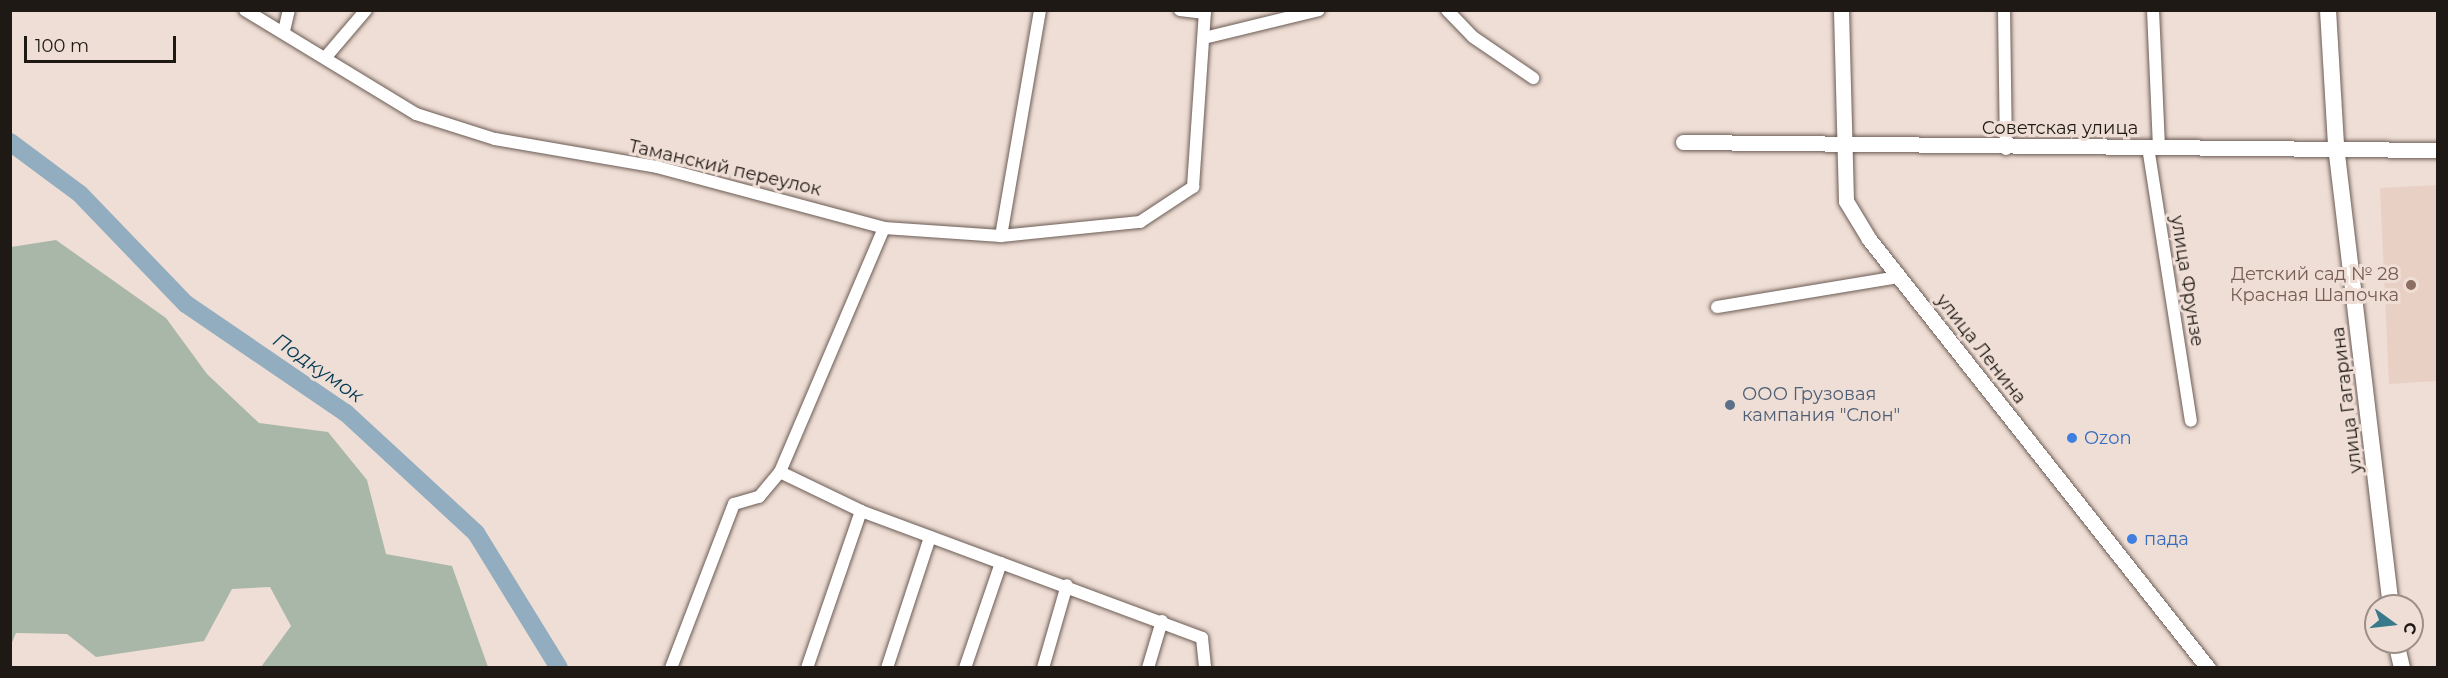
<!DOCTYPE html>
<html>
<head>
<meta charset="utf-8">
<style>
	body { margin:0 }
	#map { position:relative; width:2448px; height:678px; overflow:hidden; background:#efded5; font-family:Montserrat,sans-serif }
	div>[style] { position:absolute }
	[style*='--x'] { left:calc(var(--x)*1px); top:calc(var(--y)*1px); width:calc(var(--w)*1px); rotate:calc(var(--a)*1deg) }
	.built>* { inset:0; background:#e9d0c4 }
	.green>* { inset:0; background:#a9b7a9 }
	.river>* { height:18px; margin:-9px; padding:0 9px; transform-origin:9px; border-radius:9px; background:#91adbf }
	.roads { filter:drop-shadow(0 0 2px #6b5c55) drop-shadow(0 0 2px #6b5c55) }
	.minor>* { height:12px; margin:-6px; padding:0 6px; transform-origin:6px; border-radius:6px; background:#fff }
	.tertiary>* { height:15px; margin:-7.5px; padding:0 7.5px; transform-origin:7.5px; border-radius:7.5px; background:#fff }
	.secondary>* { height:16px; margin:-8px; padding:0 8px; transform-origin:8px; border-radius:8px; background:#fff }
	.dots>* { width:16px; height:16px; translate:-50% -50%; box-sizing:border-box; border:3px solid #efded5; border-radius:50% }
	span { translate:-50% -50%; white-space:nowrap; text-align:center; line-height:1.15; -webkit-text-stroke:6px #efded5; paint-order:stroke }
	.street-label { font-size:18px; color:#1e1915 }
	.education-label { font-size:18px; color:#785e54 }
	.right { translate:-100% -50%; text-align:right }
	.service-label { font-size:18px; color:#4e5e75 }
	.left { translate:0 -50%; text-align:left }
	.shop-label { font-size:18px; color:#366cbe }
	.water-label { font-size:20px; color:#023954; font-style:italic }
	.frame { position:absolute; inset:0; border:12px solid #1e1915; pointer-events:none }
	.north { position:absolute; left:2364px; top:594px; width:60px; height:60px; box-sizing:border-box; background:#efded5; border:2px solid #9b8f88; border-radius:50%; rotate:105deg; font-size:16px; font-weight:700; line-height:24px; text-align:center; color:#1e1915 }
	.north::after { content:''; display:block; margin:auto; width:21px; height:27px; background:#38798b; clip-path:polygon(50% 0,100% 100%,50% 72%,0 100%) }
	.scale { position:absolute; left:24px; top:36px; width:152px; height:27px; box-sizing:border-box; border:3px solid #1e1915; border-top:0; padding-left:8px; font-size:18px; line-height:21px; white-space:nowrap; color:#1e1915; -webkit-text-stroke:4px #efded5; paint-order:stroke }
</style>
</head>
<body>
<div id="map">
	<div class="built">
		<i style="clip-path:polygon(2437px 185px,2437px 381px,2389px 384px,2380px 188px)"></i>
	</div>
	<div class="green">
		<i style="clip-path:polygon(56px 240px,166px 318px,207px 374px,259px 423px,328px 432px,367px 480px,386px 554px,452px 566px,488px 667px,261px 667px,291px 626px,270px 587px,232px 589px,204px 641px,96px 657px,67px 634px,16px 633px,11px 645px,11px 247px)"></i>
	</div>
	<div class="river">
		<i style="--x:10;--y:142;--w:87;--a:36.6"></i>
		<i style="--x:80;--y:194;--w:153;--a:46.1"></i>
		<i style="--x:186;--y:304;--w:194;--a:34.3"></i>
		<i style="--x:346;--y:413;--w:177;--a:42.7"></i>
		<i style="--x:476;--y:533;--w:158;--a:58.4"></i>
	</div>
	<div class="roads">
		<div class="minor">
			<i style="--x:245;--y:10;--w:200;--a:31.3"></i>
			<i style="--x:416;--y:114;--w:83;--a:17.6"></i>
			<i style="--x:495;--y:139;--w:164;--a:9.8"></i>
			<i style="--x:657;--y:167;--w:235;--a:15"></i>
			<i style="--x:884;--y:228;--w:117;--a:3.9"></i>
			<i style="--x:1001;--y:236;--w:229;--a:-80.2"></i>
			<i style="--x:1180;--y:10;--w:25;--a:7"></i>
			<i style="--x:1447;--y:10;--w:37;--a:46"></i>
			<i style="--x:1473;--y:37;--w:73;--a:34.3"></i>
			<i style="--x:2004;--y:10;--w:139;--a:89.2"></i>
			<i style="--x:2153;--y:10;--w:137;--a:87.5"></i>
			<i style="--x:284;--y:31;--w:22;--a:-77"></i>
			<i style="--x:1204;--y:38;--w:118;--a:-13.7"></i>
			<i style="--x:325;--y:58;--w:63;--a:-49.5"></i>
			<i style="--x:2148;--y:147;--w:277;--a:81.1"></i>
			<i style="--x:884;--y:228;--w:265;--a:113.1"></i>
			<i style="--x:780;--y:472;--w:90;--a:25.7"></i>
			<i style="--x:861;--y:511;--w:364;--a:20.4"></i>
			<i style="--x:1202;--y:638;--w:30;--a:84"></i>
			<i style="--x:1001;--y:236;--w:140;--a:-5.8"></i>
			<i style="--x:1140;--y:222;--w:64;--a:-33.4"></i>
			<i style="--x:1193;--y:187;--w:177;--a:-86.1"></i>
			<i style="--x:1717;--y:307;--w:184;--a:-9.4"></i>
			<i style="--x:671;--y:668;--w:176;--a:-69"></i>
			<i style="--x:734;--y:504;--w:26;--a:-16"></i>
			<i style="--x:759;--y:497;--w:33;--a:-50"></i>
			<i style="--x:807;--y:668;--w:166;--a:-71"></i>
			<i style="--x:887;--y:668;--w:138;--a:-71.8"></i>
			<i style="--x:965;--y:668;--w:111;--a:-71.1"></i>
			<i style="--x:1043;--y:668;--w:86;--a:-73.9"></i>
			<i style="--x:1148;--y:668;--w:49;--a:-73.4"></i>
		</div>
		<div class="tertiary">
			<i style="--x:1841;--y:10;--w:191;--a:88.5"></i>
			<i style="--x:1846;--y:201;--w:44;--a:58.8"></i>
			<i style="--x:1869;--y:239;--w:547;--a:51.68"></i>
			<i style="--x:1683;--y:142;--w:755;--a:0.61"></i>
		</div>
		<div class="secondary">
			<i style="--x:2328;--y:10;--w:136;--a:86.6"></i>
			<i style="--x:2336;--y:146;--w:463;--a:83.2"></i>
			<i style="--x:2396;--y:642;--w:27;--a:77"></i>
		</div>
	</div>
	<div class="dots">
		<i style="left:2411px;top:285px;background:#8d6e63"></i>
		<i style="left:1730px;top:405px;background:#5c6f8a"></i>
		<i style="left:2072px;top:438px;background:#3f7fe0"></i>
		<i style="left:2132px;top:539px;background:#3f7fe0"></i>
	</div>
	<div class="street-label">
		<span style="left:2060px;top:128px">Советская улица</span>
		<span style="left:725px;top:168px;rotate:13deg">Таманский переулок</span>
		<span style="left:2187px;top:281px;rotate:81deg">улица Фрунзе</span>
		<span style="left:1981px;top:349px;rotate:52deg">улица Ленина</span>
		<span style="left:2347px;top:400px;rotate:-97deg">улица Гагарина</span>
	</div>
	<div class="education-label">
		<span class="right" style="left:2399px;top:285px">Детский сад № 28<br>Красная Шапочка</span>
	</div>
	<div class="service-label">
		<span class="left" style="left:1742px;top:405px">ООО Грузовая<br>кампания "Слон"</span>
	</div>
	<div class="shop-label">
		<span class="left" style="left:2084px;top:438px">Ozon</span>
		<span class="left" style="left:2144px;top:539px">пада</span>
	</div>
	<div class="water-label">
		<span style="left:318px;top:368px;rotate:35deg">Подкумок</span>
	</div>
	<div class="frame"></div>
	<div class="north">С</div>
	<div class="scale">100 m</div>
</div>
</body>
</html>
